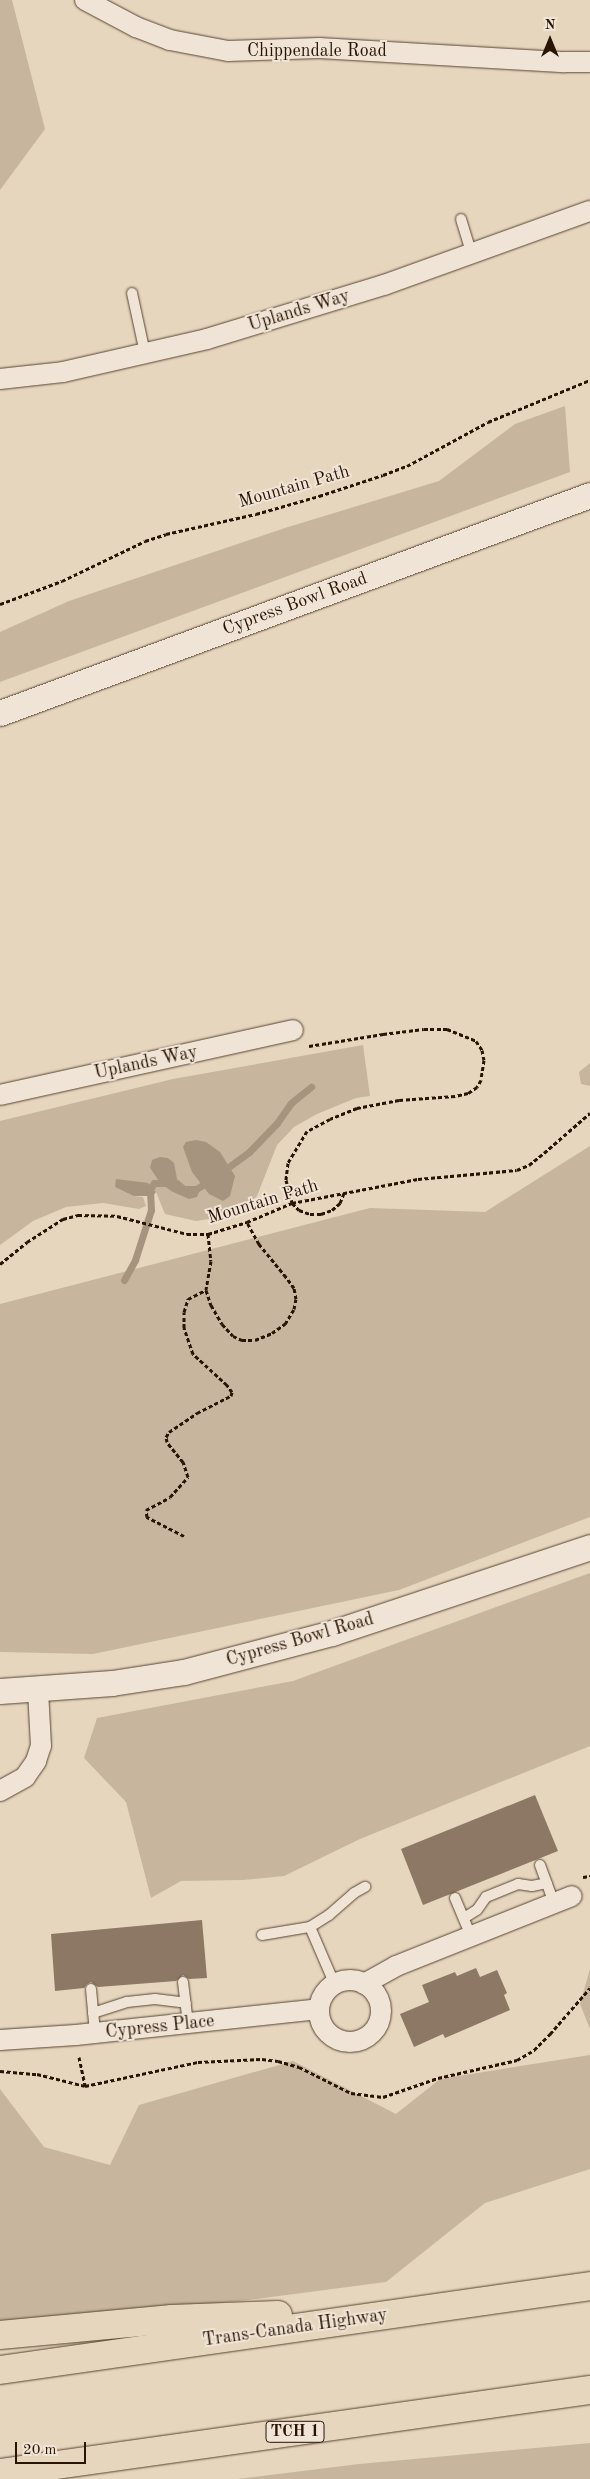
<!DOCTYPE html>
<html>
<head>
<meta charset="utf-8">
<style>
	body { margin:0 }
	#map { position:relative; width:590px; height:2479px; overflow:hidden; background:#e7d6be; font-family:"Old Standard TT",serif }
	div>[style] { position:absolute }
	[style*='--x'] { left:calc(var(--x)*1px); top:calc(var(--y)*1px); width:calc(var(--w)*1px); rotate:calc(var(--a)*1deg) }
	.green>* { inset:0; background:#c7b59e }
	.water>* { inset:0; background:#a6947e }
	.stream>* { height:7px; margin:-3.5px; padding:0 3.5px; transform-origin:3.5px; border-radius:3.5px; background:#a6947e }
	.building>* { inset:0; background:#8c7864 }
	.path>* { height:3px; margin-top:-1.5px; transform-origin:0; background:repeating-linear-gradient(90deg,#291303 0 4px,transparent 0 6.5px) }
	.roads { filter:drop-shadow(0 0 1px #584432) drop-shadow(0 0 1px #584432) }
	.service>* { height:10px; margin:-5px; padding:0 5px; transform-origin:5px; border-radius:5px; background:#efe4d5 }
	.minor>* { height:20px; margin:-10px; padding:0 10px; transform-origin:10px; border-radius:10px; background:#efe4d5 }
	.minor>.ring { margin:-10px; padding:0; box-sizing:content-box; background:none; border:20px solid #efe4d5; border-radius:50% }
	.tertiary>* { height:25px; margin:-12.5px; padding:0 12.5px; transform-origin:12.5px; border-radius:12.5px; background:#efe4d5 }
	.motorway>* { height:28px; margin:-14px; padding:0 14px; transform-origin:14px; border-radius:14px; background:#e7d6be }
	span { translate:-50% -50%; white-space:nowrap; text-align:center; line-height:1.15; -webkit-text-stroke:4px #efe4d5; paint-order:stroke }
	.shield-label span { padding:1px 4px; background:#efe4d5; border:1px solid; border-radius:4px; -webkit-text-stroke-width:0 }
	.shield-label { font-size:16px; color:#291303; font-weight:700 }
	.street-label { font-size:18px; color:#291303 }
	.north { position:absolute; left:525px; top:15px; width:50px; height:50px; -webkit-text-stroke:4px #efe4d5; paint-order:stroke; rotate:0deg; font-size:14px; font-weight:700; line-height:20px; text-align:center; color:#291303 }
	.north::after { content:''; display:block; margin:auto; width:18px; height:22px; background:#291303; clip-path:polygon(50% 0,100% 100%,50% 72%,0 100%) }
	.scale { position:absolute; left:15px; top:2442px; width:71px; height:22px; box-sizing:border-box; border:2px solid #291303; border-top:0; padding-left:6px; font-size:15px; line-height:18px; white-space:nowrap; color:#291303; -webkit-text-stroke:4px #efe4d5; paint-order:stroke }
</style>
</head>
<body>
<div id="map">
	<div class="green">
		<i style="clip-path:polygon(0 0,12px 0,45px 129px,0 190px)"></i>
		<i style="clip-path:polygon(565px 406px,570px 472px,0 682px,0 632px,69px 601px,285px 528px,439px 481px,515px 424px)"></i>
		<i style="clip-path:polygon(evenodd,363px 1045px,370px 1096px,356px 1098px,317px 1114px,294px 1127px,277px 1145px,257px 1196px,245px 1208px,229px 1216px,196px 1221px,165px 1214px,156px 1192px,148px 1184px,134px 1196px,143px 1197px,146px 1206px,139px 1209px,103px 1203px,66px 1207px,33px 1221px,0 1245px,0 1121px,173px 1079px,363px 1045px,150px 1168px,177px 1179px,187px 1187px,196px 1189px,171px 1191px,160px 1183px,150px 1168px)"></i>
		<i style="clip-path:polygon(590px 1063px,590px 1086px,581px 1084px,579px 1072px)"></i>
		<i style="clip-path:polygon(590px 1146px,590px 1517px,399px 1590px,93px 1654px,0 1652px,0 1304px,370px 1208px,485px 1212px)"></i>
		<i style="clip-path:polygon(590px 1573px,590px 1746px,360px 1839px,284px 1876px,243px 1880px,181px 1881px,151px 1898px,126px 1802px,84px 1758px,97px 1718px,293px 1681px)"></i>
		<i style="clip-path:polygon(590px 1969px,590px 2029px,580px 2004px)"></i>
		<i style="clip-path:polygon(590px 2055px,590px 2169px,485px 2203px,386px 2282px,248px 2300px,0 2325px,0 2089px,44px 2147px,110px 2165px,139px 2105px,293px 2061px,396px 2114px,440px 2079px)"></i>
		<i style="clip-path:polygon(590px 2443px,590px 2479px,237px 2479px,359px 2464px)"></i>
	</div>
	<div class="water">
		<i style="clip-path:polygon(196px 1140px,206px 1142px,220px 1152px,235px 1176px,230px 1196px,223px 1201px,209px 1194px,192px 1172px,183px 1147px,186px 1142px)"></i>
		<i style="clip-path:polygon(160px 1157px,168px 1158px,174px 1163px,177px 1179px,187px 1187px,196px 1189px,199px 1192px,197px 1197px,189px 1199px,171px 1191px,160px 1183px,150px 1168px,152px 1160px)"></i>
		<i style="clip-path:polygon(116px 1179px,148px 1183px,156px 1192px,153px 1196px,134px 1196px,115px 1187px)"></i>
	</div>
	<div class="stream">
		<i style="--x:223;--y:1171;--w:32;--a:-36"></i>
		<i style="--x:249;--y:1152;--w:40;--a:-46"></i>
		<i style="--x:277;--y:1123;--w:24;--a:-55"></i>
		<i style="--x:291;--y:1103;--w:26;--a:-39"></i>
		<i style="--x:187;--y:1189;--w:9;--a:0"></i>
		<i style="--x:196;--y:1189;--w:17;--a:-31"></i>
		<i style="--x:124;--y:1280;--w:23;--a:-61"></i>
		<i style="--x:135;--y:1260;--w:52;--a:-72.3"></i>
		<i style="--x:151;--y:1210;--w:21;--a:-93"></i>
		<i style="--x:150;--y:1189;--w:7;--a:-56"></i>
		<i style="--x:154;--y:1183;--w:13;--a:0"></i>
	</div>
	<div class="building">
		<i style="clip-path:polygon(535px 1795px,558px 1851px,423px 1905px,401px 1849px)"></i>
		<i style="clip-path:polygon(202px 1920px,207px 1978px,189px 1979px,183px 1975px,176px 1981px,98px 1987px,91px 1982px,87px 1984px,84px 1988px,55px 1991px,51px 1934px)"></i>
		<i style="clip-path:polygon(476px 1968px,480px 1977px,497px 1970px,507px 1993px,504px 1995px,510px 2010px,445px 2038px,443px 2034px,414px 2047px,400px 2014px,429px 2002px,422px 1985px,455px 1972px,457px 1976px)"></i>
	</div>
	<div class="path">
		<i style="--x:0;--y:604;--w:66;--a:-20.4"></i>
		<i style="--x:62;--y:581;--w:92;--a:-25.7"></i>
		<i style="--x:145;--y:541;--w:22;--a:-18"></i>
		<i style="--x:166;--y:534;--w:92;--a:-12.5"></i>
		<i style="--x:256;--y:514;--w:66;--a:-15.9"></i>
		<i style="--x:319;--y:496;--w:67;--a:-18.2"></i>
		<i style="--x:383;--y:475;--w:26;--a:-21"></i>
		<i style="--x:407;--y:466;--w:92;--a:-28.5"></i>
		<i style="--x:488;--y:422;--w:110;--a:-22.4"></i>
		<i style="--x:309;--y:1046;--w:75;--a:-9.2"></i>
		<i style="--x:383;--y:1034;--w:41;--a:-7"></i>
		<i style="--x:424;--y:1029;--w:23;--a:0"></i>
		<i style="--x:447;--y:1029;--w:31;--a:22"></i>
		<i style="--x:476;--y:1041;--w:11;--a:56"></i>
		<i style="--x:482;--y:1050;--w:10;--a:79"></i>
		<i style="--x:484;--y:1060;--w:20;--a:99"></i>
		<i style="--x:481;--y:1080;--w:8;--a:120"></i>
		<i style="--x:477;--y:1087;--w:11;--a:146"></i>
		<i style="--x:468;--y:1093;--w:13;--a:167"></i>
		<i style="--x:455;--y:1096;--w:56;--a:175.9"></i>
		<i style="--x:399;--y:1100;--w:43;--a:169.2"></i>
		<i style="--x:357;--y:1108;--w:29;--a:158"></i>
		<i style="--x:330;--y:1119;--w:26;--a:152"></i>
		<i style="--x:307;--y:1131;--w:37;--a:121"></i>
		<i style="--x:288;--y:1163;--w:17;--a:97"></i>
		<i style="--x:286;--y:1180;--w:24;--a:75"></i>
		<i style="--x:292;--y:1203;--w:10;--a:45"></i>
		<i style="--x:299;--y:1210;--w:12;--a:20"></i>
		<i style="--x:310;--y:1214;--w:11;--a:0"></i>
		<i style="--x:321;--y:1214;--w:12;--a:-20"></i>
		<i style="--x:332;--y:1210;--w:11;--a:-41"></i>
		<i style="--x:340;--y:1203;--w:11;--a:-68"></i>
		<i style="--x:208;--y:1234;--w:27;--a:84"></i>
		<i style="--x:211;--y:1261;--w:29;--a:100"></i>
		<i style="--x:206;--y:1290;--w:16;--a:72"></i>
		<i style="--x:211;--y:1305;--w:22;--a:60"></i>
		<i style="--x:222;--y:1324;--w:16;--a:47"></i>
		<i style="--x:233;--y:1336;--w:10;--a:24"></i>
		<i style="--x:242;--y:1340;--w:13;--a:0"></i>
		<i style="--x:255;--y:1340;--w:18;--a:-22"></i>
		<i style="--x:272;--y:1333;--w:16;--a:-35"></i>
		<i style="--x:285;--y:1324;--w:17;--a:-59"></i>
		<i style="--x:294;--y:1309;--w:10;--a:-79"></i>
		<i style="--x:296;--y:1299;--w:11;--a:-100"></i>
		<i style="--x:294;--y:1288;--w:14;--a:-126"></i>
		<i style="--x:286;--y:1277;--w:43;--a:-129.3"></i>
		<i style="--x:259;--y:1244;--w:25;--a:-119"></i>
		<i style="--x:0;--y:1264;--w:35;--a:-39"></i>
		<i style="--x:27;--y:1242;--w:43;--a:-32.6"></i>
		<i style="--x:63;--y:1219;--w:16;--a:-15"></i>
		<i style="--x:78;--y:1215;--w:39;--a:1"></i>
		<i style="--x:117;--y:1216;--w:72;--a:14.4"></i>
		<i style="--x:187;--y:1234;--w:21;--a:0"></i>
		<i style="--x:208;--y:1234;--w:41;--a:-17.1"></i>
		<i style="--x:247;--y:1222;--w:49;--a:-22.9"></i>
		<i style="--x:292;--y:1203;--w:128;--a:-10.8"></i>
		<i style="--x:418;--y:1179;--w:99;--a:-5.2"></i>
		<i style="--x:517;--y:1170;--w:13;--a:-23"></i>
		<i style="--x:529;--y:1165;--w:19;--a:-39"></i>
		<i style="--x:544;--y:1153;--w:61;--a:-41"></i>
		<i style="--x:184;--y:1536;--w:42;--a:-152.8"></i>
		<i style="--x:147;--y:1517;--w:7;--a:-98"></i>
		<i style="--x:146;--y:1510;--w:27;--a:-28"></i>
		<i style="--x:170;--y:1497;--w:27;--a:-48"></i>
		<i style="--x:188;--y:1477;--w:16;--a:-108"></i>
		<i style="--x:183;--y:1462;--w:26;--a:-129"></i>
		<i style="--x:167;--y:1442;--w:5;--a:-101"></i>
		<i style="--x:166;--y:1437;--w:6;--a:-59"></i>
		<i style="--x:169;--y:1432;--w:34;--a:-34"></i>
		<i style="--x:197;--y:1413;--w:38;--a:-27"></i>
		<i style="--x:231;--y:1396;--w:4;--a:-76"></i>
		<i style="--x:232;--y:1392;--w:9;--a:-126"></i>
		<i style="--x:227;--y:1385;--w:46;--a:-137.6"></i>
		<i style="--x:193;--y:1354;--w:28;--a:-109"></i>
		<i style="--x:184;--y:1328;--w:16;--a:-90"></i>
		<i style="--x:184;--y:1312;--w:14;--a:-73"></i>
		<i style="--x:188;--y:1299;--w:20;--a:-27"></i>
		<i style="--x:583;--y:1877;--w:7;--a:-8"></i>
		<i style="--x:79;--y:2057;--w:30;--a:78"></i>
		<i style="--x:0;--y:2071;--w:37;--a:5"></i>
		<i style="--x:37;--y:2074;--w:49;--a:14"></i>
		<i style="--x:85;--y:2086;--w:116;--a:-12"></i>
		<i style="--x:198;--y:2062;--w:64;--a:-2.7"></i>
		<i style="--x:262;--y:2059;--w:16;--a:7"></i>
		<i style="--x:278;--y:2061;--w:22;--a:16"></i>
		<i style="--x:299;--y:2067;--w:58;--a:26.6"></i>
		<i style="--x:351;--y:2093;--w:32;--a:7"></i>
		<i style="--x:383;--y:2097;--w:58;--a:-19.1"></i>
		<i style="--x:438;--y:2078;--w:81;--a:-12.8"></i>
		<i style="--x:517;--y:2060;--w:20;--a:-30"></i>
		<i style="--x:534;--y:2050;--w:23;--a:-45"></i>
		<i style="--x:550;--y:2034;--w:61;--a:-49"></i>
	</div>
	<div class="roads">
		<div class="service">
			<i style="--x:461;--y:219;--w:37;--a:73"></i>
			<i style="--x:132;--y:293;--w:61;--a:77.8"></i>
			<i style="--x:540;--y:1865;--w:40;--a:69.8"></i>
			<i style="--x:455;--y:1898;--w:41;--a:67.2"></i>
			<i style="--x:464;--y:1918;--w:15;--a:-32"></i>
			<i style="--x:477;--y:1910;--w:16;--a:-55"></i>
			<i style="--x:486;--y:1897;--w:35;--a:-22"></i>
			<i style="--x:518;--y:1884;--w:14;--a:8"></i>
			<i style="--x:532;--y:1886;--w:15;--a:-11"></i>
			<i style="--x:310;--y:1927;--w:63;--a:66.7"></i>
			<i style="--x:262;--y:1935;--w:49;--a:-9.5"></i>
			<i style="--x:310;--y:1927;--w:22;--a:-32"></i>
			<i style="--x:329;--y:1915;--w:33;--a:-41"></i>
			<i style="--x:354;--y:1893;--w:13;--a:-29"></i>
			<i style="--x:183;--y:1982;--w:42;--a:83.2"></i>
			<i style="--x:91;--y:1989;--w:44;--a:84.8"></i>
			<i style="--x:93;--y:2013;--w:36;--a:-18"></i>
			<i style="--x:127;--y:2002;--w:28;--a:-6"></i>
			<i style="--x:155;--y:1999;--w:31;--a:7"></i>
		</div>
		<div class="minor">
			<i style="--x:85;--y:0;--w:58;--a:27.9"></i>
			<i style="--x:136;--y:27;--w:36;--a:21"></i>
			<i style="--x:170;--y:40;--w:59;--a:10.7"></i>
			<i style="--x:228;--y:51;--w:91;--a:-1.9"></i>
			<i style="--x:319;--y:48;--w:246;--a:3.3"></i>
			<i style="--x:565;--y:62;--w:25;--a:0"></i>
			<i style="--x:0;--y:379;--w:63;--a:-6.3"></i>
			<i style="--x:63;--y:372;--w:148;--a:-12.9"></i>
			<i style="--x:207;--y:339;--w:185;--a:-17"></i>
			<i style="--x:384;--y:285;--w:219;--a:-19.8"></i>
			<i style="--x:0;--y:1095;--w:300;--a:-12.5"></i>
			<i style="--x:0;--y:1791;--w:29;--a:-29"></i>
			<i style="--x:25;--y:1777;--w:19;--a:-55"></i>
			<i style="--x:36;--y:1761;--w:16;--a:-72"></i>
			<i style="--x:41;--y:1746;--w:56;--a:-93.1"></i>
			<i class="ring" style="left:319px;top:1980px;width:42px;height:42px"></i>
			<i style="--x:364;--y:1984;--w:37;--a:-29"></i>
			<i style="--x:396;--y:1966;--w:189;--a:-21.7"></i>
			<i style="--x:0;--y:2040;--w:76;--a:-3.8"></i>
			<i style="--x:76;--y:2035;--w:244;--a:-6.1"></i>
		</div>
		<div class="tertiary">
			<i style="--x:0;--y:713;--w:629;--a:-20.28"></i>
			<i style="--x:0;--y:1691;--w:112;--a:-4.1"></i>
			<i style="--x:112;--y:1683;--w:73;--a:-8.7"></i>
			<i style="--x:184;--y:1672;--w:153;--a:-14.8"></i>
			<i style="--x:332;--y:1633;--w:272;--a:-18.4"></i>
		</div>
		<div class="motorway">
			<i style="--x:0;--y:2335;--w:173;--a:-5.3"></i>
			<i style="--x:172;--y:2319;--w:106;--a:-2.2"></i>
			<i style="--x:0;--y:2370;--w:596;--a:-8.1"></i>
			<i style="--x:0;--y:2473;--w:596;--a:-8.01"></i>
		</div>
	</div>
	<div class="shield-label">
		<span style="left:295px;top:2432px">TCH 1</span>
	</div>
	<div class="street-label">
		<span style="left:317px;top:51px">Chippendale Road</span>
		<span style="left:299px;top:311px;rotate:-17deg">Uplands Way</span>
		<span style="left:294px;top:487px;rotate:-16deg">Mountain Path</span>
		<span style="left:295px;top:604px;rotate:-20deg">Cypress Bowl Road</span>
		<span style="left:146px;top:1063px;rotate:-12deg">Uplands Way</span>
		<span style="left:263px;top:1202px;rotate:-17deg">Mountain Path</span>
		<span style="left:300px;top:1640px;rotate:-16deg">Cypress Bowl Road</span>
		<span style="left:160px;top:2027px;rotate:-6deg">Cypress Place</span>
		<span style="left:295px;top:2328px;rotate:-8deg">Trans-Canada Highway</span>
	</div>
	<div class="north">N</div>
	<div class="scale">20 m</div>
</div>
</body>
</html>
